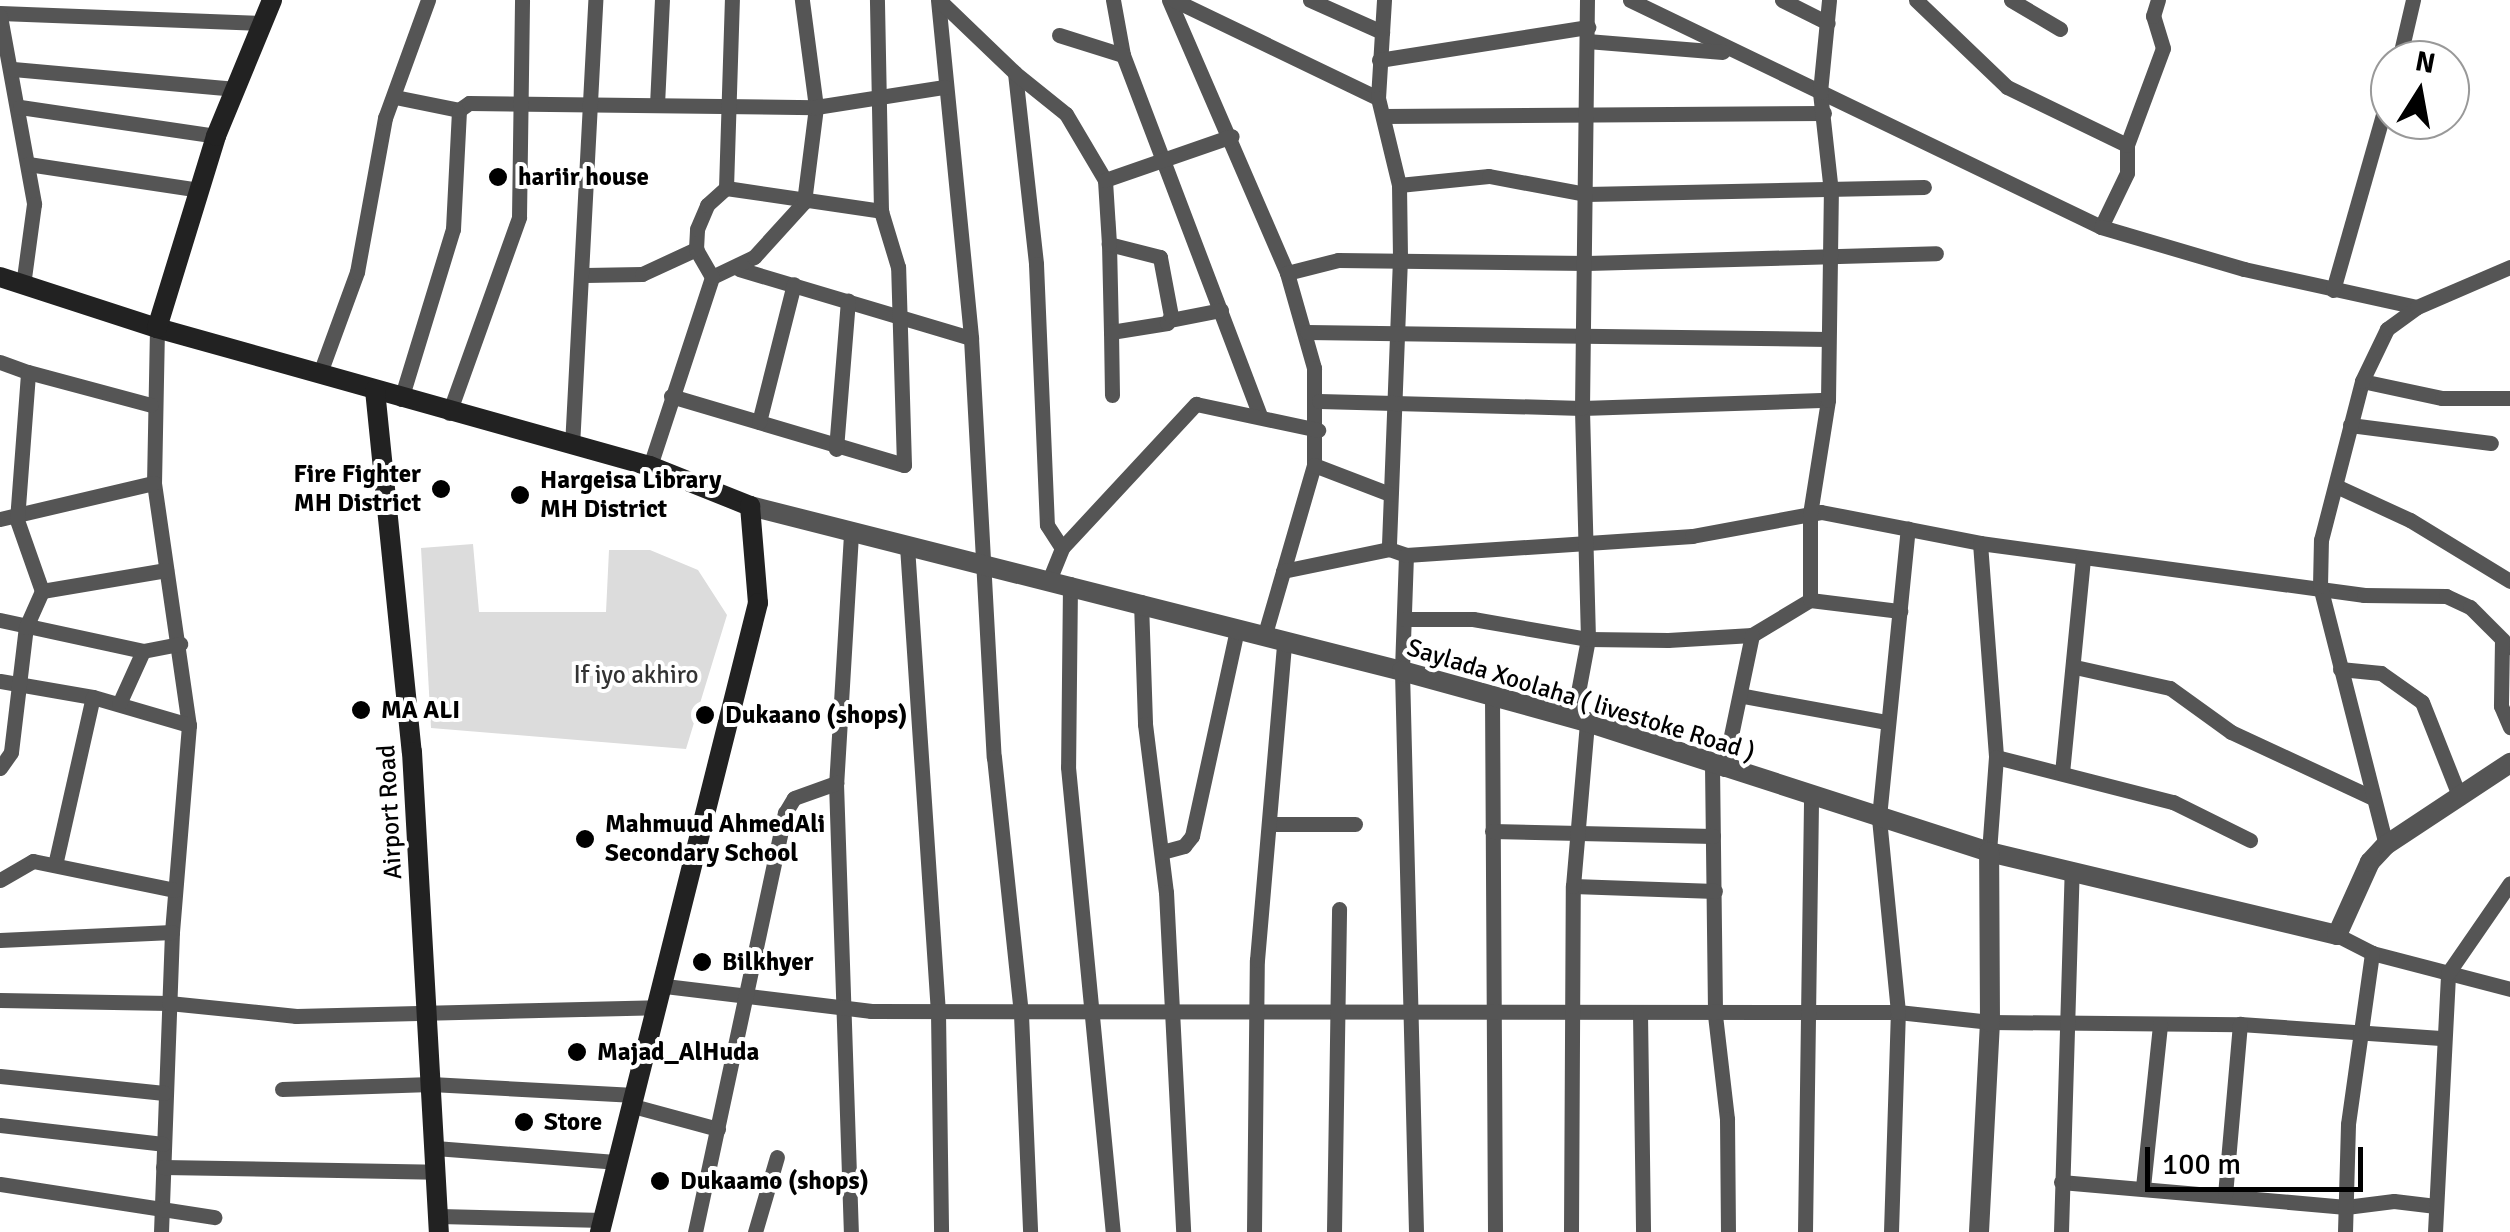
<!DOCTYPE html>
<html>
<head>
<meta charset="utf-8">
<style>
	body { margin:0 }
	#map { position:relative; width:2510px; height:1232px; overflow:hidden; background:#fff; font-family:Signika,sans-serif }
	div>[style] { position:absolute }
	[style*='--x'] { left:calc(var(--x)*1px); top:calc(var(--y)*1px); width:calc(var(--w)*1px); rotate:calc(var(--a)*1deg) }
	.green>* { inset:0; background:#dcdcdc }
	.minor>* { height:15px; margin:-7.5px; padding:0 7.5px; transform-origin:7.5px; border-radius:7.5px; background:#555 }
	.tertiary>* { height:20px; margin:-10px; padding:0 10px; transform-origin:10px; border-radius:10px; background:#555 }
	.secondary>* { height:20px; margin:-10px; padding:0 10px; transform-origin:10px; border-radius:10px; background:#222 }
	.dots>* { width:28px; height:28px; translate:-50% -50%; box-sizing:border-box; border:5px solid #fff; border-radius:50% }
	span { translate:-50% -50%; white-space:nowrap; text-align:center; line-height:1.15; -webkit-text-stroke:8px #fff; paint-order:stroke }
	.poi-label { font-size:25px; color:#000; font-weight:700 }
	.left { translate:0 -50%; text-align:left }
	.right { translate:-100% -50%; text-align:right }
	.park-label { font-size:25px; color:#333 }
	.street-label { font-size:25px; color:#000 }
	.north { position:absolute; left:2370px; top:40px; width:100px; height:100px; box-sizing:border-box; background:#fff; border:2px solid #999; border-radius:50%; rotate:11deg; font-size:28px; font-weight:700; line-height:40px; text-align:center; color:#000 }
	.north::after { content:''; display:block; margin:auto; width:35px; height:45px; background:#000; clip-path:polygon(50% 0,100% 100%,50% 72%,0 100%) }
	.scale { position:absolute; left:2145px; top:1147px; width:218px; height:45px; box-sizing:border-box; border:5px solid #000; border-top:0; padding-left:12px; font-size:30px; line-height:35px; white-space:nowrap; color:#000; -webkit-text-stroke:8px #fff; paint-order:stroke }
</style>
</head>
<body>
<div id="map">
	<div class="green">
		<i style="clip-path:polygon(473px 544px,479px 612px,606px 612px,609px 550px,650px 550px,698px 570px,727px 615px,686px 749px,431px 728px,421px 548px)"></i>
	</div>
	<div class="minor">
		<i style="--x:938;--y:0;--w:340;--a:84.4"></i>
		<i style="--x:971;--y:338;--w:420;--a:86.9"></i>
		<i style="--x:994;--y:757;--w:258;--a:84"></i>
		<i style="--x:1021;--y:1014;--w:218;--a:87.6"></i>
		<i style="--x:939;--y:0;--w:105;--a:43.8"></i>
		<i style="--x:1015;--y:73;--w:192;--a:83.7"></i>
		<i style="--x:1036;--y:264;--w:261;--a:87.6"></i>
		<i style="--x:1047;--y:525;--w:27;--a:57"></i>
		<i style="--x:1113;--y:0;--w:56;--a:79.7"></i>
		<i style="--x:1123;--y:55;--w:386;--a:69.2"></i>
		<i style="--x:1169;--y:0;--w:297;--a:66.6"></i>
		<i style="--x:1287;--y:273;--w:99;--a:74.1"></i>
		<i style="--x:1314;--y:368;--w:97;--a:90"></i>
		<i style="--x:1314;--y:465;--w:179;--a:106.2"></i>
		<i style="--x:1174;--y:0;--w:226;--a:25.7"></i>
		<i style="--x:1310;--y:0;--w:79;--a:24"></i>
		<i style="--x:1384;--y:0;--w:98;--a:93.5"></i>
		<i style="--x:1378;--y:98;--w:89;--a:76.4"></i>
		<i style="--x:1399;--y:185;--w:73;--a:89.2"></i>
		<i style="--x:1400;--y:258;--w:291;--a:92.2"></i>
		<i style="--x:1630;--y:0;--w:523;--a:25.73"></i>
		<i style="--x:2101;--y:227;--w:60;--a:-64.3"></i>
		<i style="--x:2127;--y:173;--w:28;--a:-90"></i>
		<i style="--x:2127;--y:145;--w:103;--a:-69.6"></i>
		<i style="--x:2163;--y:48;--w:34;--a:-107"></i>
		<i style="--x:2153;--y:16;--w:17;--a:-73"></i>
		<i style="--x:1782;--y:0;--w:51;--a:26.6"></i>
		<i style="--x:1916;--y:0;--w:126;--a:43.7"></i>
		<i style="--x:2007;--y:87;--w:133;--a:25.8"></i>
		<i style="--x:2011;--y:0;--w:57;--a:30.6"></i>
		<i style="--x:0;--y:13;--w:262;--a:2.2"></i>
		<i style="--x:0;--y:16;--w:191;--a:79.7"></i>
		<i style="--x:34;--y:204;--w:82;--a:97.7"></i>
		<i style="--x:1059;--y:35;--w:67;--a:17.4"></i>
		<i style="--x:1587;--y:41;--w:136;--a:4.6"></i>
		<i style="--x:1379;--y:60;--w:212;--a:-9"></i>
		<i style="--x:2399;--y:60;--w:62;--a:-76.9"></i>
		<i style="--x:13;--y:69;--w:224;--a:5.1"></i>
		<i style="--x:1015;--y:73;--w:65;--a:38.8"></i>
		<i style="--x:1066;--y:114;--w:77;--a:59.4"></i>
		<i style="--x:395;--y:97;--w:65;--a:11.5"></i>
		<i style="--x:657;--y:105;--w:105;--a:-87.3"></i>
		<i style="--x:20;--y:107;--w:198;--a:8.4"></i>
		<i style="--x:1383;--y:116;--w:441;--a:-0.4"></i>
		<i style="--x:28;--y:164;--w:173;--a:8.6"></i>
		<i style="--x:1399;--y:185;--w:90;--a:-5.7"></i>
		<i style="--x:1489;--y:176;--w:99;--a:10.5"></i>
		<i style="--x:1586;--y:194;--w:338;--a:-1.2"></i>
		<i style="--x:726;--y:188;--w:157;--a:8.4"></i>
		<i style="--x:881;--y:211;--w:211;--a:-91.1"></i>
		<i style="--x:2101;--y:227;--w:149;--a:16.4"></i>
		<i style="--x:2244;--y:269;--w:177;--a:12.4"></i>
		<i style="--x:1109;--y:244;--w:88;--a:88.7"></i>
		<i style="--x:739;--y:269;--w:242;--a:16.6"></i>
		<i style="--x:1287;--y:273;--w:53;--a:-14.3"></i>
		<i style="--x:1338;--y:260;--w:249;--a:0.7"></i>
		<i style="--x:1587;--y:263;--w:349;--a:-1.6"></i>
		<i style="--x:585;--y:275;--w:57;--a:-1"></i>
		<i style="--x:642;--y:274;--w:60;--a:-24.8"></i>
		<i style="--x:712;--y:277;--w:47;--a:-25.5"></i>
		<i style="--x:754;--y:257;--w:74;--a:-47.7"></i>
		<i style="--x:804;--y:202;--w:96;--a:-82.8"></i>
		<i style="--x:816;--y:107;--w:108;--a:-97.5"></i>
		<i style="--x:2333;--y:290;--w:208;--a:-74.1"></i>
		<i style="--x:1170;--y:320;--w:52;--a:-11.1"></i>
		<i style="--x:157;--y:328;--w:155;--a:91.1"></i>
		<i style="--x:154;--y:483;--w:245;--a:81.8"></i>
		<i style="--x:189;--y:725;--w:208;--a:94.7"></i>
		<i style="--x:172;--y:932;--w:300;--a:92.1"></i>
		<i style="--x:1307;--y:332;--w:521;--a:0.77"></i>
		<i style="--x:0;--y:362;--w:30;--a:20"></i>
		<i style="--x:320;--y:373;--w:108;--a:-69.9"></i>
		<i style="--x:357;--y:272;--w:157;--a:-79.7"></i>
		<i style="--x:385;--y:118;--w:126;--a:-70"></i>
		<i style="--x:2362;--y:381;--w:82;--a:12"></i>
		<i style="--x:2442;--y:398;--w:68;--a:0"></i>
		<i style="--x:1112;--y:395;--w:63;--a:-90.9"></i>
		<i style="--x:1111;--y:332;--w:57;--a:-9.1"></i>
		<i style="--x:1167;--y:323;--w:8;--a:-60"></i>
		<i style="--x:1171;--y:316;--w:60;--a:-100.6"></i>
		<i style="--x:1160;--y:257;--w:53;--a:-165.7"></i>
		<i style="--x:1109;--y:244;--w:64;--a:-93.6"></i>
		<i style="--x:1105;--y:180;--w:134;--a:-19.1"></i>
		<i style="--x:671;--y:396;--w:243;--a:16.5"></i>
		<i style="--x:904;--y:465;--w:198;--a:-91.7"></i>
		<i style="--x:898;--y:267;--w:59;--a:-106.9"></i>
		<i style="--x:401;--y:399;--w:178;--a:-73"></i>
		<i style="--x:453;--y:229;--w:119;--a:-87.1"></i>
		<i style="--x:459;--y:110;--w:12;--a:-35"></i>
		<i style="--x:469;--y:103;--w:347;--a:0.7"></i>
		<i style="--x:816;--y:107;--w:130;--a:-8.9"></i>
		<i style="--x:1319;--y:401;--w:263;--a:1.5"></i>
		<i style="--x:1582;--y:408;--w:246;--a:-1.9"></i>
		<i style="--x:449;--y:413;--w:208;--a:-70.3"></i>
		<i style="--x:519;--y:217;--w:217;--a:-89.2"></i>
		<i style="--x:759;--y:422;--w:142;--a:-75.8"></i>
		<i style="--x:2350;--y:425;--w:142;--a:7.3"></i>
		<i style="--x:572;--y:446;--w:447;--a:-87"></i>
		<i style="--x:836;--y:449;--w:149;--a:-85.4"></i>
		<i style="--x:1314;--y:465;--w:81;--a:20.9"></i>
		<i style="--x:650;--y:466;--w:199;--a:-71.8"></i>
		<i style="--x:712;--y:277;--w:32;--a:-120"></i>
		<i style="--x:696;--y:249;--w:20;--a:-87"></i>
		<i style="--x:697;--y:229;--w:26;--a:-67"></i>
		<i style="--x:707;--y:205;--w:25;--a:-42"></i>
		<i style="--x:726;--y:188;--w:188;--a:-88.2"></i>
		<i style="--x:2336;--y:486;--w:81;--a:24.7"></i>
		<i style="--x:2410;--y:520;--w:117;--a:31.4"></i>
		<i style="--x:0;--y:519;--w:158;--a:-13.2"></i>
		<i style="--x:851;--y:534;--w:249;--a:93.4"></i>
		<i style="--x:836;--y:783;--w:449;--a:88.1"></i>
		<i style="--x:1980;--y:543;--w:215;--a:85.7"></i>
		<i style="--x:1996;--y:757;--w:183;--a:14.3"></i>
		<i style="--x:2173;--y:802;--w:86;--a:26.3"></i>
		<i style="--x:907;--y:546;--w:467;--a:86.2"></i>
		<i style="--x:938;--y:1012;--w:220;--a:89.2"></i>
		<i style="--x:1406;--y:555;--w:116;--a:92"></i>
		<i style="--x:1402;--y:671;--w:561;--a:88.57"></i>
		<i style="--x:1283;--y:571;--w:108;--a:-11.7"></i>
		<i style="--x:1389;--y:549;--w:18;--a:19"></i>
		<i style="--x:1406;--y:555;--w:287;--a:-3.8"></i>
		<i style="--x:1692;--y:536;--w:131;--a:-10.5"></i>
		<i style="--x:1821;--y:512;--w:162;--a:11"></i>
		<i style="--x:1980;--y:543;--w:388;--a:7.7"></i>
		<i style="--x:2364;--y:595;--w:82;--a:0.7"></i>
		<i style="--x:2446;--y:596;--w:26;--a:25"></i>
		<i style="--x:2470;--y:607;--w:57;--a:45"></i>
		<i style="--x:1050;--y:578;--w:32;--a:-68"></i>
		<i style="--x:1062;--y:548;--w:197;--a:-47.1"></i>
		<i style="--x:1196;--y:404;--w:125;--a:12"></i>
		<i style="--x:1070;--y:584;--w:183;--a:90.6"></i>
		<i style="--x:1068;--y:767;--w:467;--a:84.5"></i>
		<i style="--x:42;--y:591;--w:75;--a:-109.4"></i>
		<i style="--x:17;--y:520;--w:148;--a:-85.7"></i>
		<i style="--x:28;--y:372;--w:127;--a:15"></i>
		<i style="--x:1810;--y:600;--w:91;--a:7"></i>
		<i style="--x:1141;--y:602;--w:122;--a:88.1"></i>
		<i style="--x:1145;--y:724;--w:169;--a:82.9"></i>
		<i style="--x:1166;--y:892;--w:340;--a:87.1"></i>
		<i style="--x:1404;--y:619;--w:69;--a:0"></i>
		<i style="--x:1473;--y:619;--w:117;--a:9.9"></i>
		<i style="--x:1588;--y:639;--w:80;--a:0.7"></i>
		<i style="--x:1668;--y:640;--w:84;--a:-3.4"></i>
		<i style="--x:1752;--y:635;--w:68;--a:-31.1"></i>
		<i style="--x:1810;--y:600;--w:86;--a:-90"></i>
		<i style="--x:1810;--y:514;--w:115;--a:-81"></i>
		<i style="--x:1828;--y:400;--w:208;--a:-89.2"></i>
		<i style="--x:1831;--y:192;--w:101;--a:-96.3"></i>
		<i style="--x:1820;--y:92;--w:92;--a:-84.4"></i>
		<i style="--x:0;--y:620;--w:146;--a:12.2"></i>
		<i style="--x:143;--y:651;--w:38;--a:-11"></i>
		<i style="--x:2502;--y:640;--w:66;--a:90.9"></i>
		<i style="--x:2501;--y:706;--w:23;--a:67"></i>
		<i style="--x:2075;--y:667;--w:97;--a:12.5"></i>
		<i style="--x:2170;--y:688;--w:75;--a:35.8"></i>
		<i style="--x:2231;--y:732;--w:154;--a:24.9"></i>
		<i style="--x:2340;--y:669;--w:41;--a:5.6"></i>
		<i style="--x:2381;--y:673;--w:50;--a:35.3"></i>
		<i style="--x:2422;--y:702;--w:103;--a:68.4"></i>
		<i style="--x:0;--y:681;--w:94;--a:9.8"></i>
		<i style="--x:93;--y:697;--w:100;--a:16.3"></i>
		<i style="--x:1492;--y:695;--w:537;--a:89.68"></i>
		<i style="--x:1744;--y:696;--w:144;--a:10.4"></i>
		<i style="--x:119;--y:704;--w:58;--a:-65.6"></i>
		<i style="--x:1573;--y:719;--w:81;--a:-79.4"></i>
		<i style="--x:1588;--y:639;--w:231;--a:-91.5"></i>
		<i style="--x:1582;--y:408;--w:408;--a:-89.3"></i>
		<i style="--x:1712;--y:765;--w:250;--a:89.3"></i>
		<i style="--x:1715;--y:1015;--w:105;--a:83.4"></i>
		<i style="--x:1727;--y:1119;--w:113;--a:89.5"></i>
		<i style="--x:0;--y:768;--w:19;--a:-55"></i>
		<i style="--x:11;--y:752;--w:126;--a:-83.2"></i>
		<i style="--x:26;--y:627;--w:39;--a:-66"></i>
		<i style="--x:42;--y:591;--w:126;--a:-9.6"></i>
		<i style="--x:1724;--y:769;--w:137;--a:-78.2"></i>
		<i style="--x:2062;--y:773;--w:216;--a:-84.4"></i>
		<i style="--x:1269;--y:824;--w:86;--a:0"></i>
		<i style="--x:1492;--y:831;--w:221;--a:1.3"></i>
		<i style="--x:2386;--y:845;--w:267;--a:-104.3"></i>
		<i style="--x:2320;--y:586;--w:46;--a:-88.8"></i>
		<i style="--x:2321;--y:540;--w:164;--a:-75.5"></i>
		<i style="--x:2362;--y:381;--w:58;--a:-64.3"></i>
		<i style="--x:2387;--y:329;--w:37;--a:-36"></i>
		<i style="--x:2417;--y:307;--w:101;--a:-23.3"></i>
		<i style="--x:1162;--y:852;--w:23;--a:-15"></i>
		<i style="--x:1184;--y:846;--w:13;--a:-51"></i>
		<i style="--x:1192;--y:836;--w:212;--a:-77.7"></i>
		<i style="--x:1989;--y:852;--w:95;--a:-85.8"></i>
		<i style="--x:55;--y:865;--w:172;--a:-77.3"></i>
		<i style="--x:0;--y:880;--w:38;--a:-30"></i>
		<i style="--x:33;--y:861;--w:144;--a:11.6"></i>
		<i style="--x:1573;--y:886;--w:142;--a:2"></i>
		<i style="--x:2337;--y:935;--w:39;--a:27"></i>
		<i style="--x:2372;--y:953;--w:143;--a:14.6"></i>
		<i style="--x:0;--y:940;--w:172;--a:-2.7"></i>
		<i style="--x:665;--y:986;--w:208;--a:6.9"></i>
		<i style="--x:871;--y:1011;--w:1027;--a:0.06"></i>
		<i style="--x:1898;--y:1012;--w:93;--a:6.2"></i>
		<i style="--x:1990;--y:1022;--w:250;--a:0.5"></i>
		<i style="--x:2240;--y:1024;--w:201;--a:4"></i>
		<i style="--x:0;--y:1000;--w:169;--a:1"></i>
		<i style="--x:169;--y:1003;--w:128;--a:5.8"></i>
		<i style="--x:296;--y:1016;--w:361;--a:-1.4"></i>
		<i style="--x:1640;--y:1013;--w:219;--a:89.2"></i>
		<i style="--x:0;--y:1076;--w:165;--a:5.9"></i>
		<i style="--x:282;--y:1089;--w:149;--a:-1.9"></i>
		<i style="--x:431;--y:1084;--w:204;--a:3.1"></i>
		<i style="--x:633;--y:1106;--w:88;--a:15.1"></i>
		<i style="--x:0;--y:1125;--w:164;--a:6.6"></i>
		<i style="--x:435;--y:1148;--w:184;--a:4.4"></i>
		<i style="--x:163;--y:1167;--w:273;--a:1"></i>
		<i style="--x:2061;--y:1182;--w:286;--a:5"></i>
		<i style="--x:2346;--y:1207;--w:48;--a:-7.1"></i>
		<i style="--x:2394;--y:1201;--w:42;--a:6.8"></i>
		<i style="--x:0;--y:1184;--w:217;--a:8.8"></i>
		<i style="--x:2143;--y:1187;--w:164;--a:-84"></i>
		<i style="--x:2225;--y:1195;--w:172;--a:-85"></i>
		<i style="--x:439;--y:1216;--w:165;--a:1.4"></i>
		<i style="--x:695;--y:1232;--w:429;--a:-77.9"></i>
		<i style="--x:785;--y:813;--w:17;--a:-59"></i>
		<i style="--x:794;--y:798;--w:45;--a:-19.7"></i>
		<i style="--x:755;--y:1232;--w:78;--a:-73.7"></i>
		<i style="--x:1254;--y:1232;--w:272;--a:-89.4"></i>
		<i style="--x:1257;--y:960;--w:317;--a:-85.1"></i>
		<i style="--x:1334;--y:1232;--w:323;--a:-89.1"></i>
		<i style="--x:1571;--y:1232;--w:346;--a:-89.7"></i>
		<i style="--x:1573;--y:886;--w:165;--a:-85.1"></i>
		<i style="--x:1805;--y:1232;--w:437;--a:-89.2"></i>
		<i style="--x:1891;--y:1232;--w:220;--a:-88.2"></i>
		<i style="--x:1898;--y:1012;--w:196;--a:-95.6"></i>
		<i style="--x:1879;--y:817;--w:290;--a:-84.3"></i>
		<i style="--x:2061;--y:1232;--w:362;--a:-88.3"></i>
		<i style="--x:2345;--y:1232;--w:108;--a:-88.4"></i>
		<i style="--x:2348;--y:1124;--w:173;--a:-82"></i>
		<i style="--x:2435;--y:1232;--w:259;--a:-87.1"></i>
		<i style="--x:2448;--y:973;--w:109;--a:-55.4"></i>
	</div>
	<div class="tertiary">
		<i style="--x:750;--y:506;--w:673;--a:14.2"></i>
		<i style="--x:1402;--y:671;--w:192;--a:15.4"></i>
		<i style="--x:1587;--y:722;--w:422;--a:17.9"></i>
		<i style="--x:1989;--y:852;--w:358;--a:13.4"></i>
		<i style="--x:2337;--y:935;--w:80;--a:-65.7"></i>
		<i style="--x:2370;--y:862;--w:23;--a:-47"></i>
		<i style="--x:2386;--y:845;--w:149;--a:-33.5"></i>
		<i style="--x:1979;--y:1232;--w:210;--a:-87"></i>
		<i style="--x:1990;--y:1022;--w:170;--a:-90.3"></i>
	</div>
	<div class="secondary">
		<i style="--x:0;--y:277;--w:165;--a:18"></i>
		<i style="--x:157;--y:328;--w:512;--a:15.64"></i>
		<i style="--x:650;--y:466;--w:108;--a:21.8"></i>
		<i style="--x:750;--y:506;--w:97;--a:85.3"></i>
		<i style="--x:758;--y:603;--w:649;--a:104.1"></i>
		<i style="--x:157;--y:328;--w:201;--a:-72.9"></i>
		<i style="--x:216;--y:136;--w:147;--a:-67.6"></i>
		<i style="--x:375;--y:390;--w:364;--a:84.2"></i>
		<i style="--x:412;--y:752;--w:481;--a:86.8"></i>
	</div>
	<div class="dots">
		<i style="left:498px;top:177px;background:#000"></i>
		<i style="left:441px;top:489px;background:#000"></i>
		<i style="left:520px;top:495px;background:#000"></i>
		<i style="left:361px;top:710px;background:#000"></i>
		<i style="left:705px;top:715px;background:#000"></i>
		<i style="left:585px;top:839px;background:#000"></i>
		<i style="left:702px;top:962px;background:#000"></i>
		<i style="left:577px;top:1052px;background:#000"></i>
		<i style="left:524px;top:1122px;background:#000"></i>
		<i style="left:660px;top:1181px;background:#000"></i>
	</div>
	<div class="poi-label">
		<span class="left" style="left:518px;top:177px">hariir house</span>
		<span class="right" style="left:421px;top:489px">Fire Fighter<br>MH District</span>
		<span class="left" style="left:540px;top:495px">Hargeisa Library<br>MH District</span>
		<span class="left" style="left:381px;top:710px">MA ALI</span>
		<span class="left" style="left:725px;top:715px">Dukaano (shops)</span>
		<span class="left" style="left:605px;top:839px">Mahmuud AhmedAli<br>Secondary School</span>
		<span class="left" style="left:722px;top:962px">Bilkhyer</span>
		<span class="left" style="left:597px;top:1052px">Majad_AlHuda</span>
		<span class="left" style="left:544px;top:1122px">Store</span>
		<span class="left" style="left:680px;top:1181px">Dukaamo (shops)</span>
	</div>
	<div class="park-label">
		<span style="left:636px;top:675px">If iyo akhiro</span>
	</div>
	<div class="street-label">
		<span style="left:1581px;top:700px;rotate:17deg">Saylada Xoolaha ( livestoke Road )</span>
		<span style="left:390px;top:812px;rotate:-93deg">Airport Road</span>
	</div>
	<div class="north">N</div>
	<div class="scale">100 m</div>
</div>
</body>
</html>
